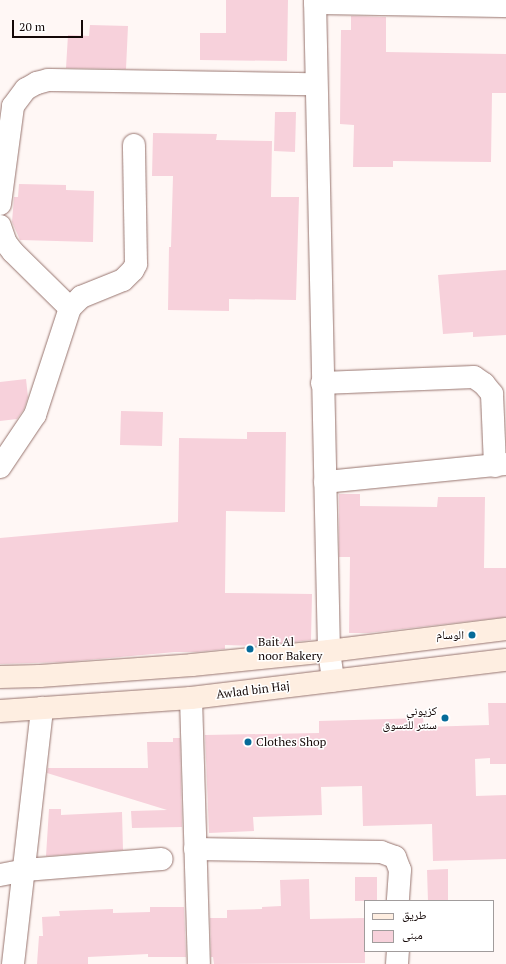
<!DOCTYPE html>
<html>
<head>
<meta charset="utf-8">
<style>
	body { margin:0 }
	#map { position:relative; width:506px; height:964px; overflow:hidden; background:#fff7f5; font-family:"PT Serif","Noto Naskh Arabic",serif }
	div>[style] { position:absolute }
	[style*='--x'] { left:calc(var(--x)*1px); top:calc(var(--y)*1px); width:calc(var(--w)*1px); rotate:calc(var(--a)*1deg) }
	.building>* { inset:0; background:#f7d1db }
	.roads { filter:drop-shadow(0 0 1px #98756f) drop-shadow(0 0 1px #98756f) }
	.minor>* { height:22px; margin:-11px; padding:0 11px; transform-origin:11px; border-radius:11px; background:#fff }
	.secondary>* { height:22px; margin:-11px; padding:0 11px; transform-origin:11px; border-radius:11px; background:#feeee1 }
	.dots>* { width:11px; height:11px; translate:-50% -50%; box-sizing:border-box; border:2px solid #fff; border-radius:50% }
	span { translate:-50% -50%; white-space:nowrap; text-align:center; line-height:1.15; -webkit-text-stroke:3px #fff; paint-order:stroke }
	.poi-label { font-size:12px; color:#140807 }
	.right { translate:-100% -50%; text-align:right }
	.left { translate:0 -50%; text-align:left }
	.street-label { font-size:12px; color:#140807 }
	.legend { position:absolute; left:364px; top:900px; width:130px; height:52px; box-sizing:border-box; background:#fff; border:1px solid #a19c9c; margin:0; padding:5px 7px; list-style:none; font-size:12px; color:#140807 }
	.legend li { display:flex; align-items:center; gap:8px; height:20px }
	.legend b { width:20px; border:1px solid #a19c9c }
	.scale { position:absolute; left:12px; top:20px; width:71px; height:18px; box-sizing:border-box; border:2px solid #140807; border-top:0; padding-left:5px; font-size:12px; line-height:14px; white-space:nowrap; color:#140807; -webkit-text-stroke:3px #fff; paint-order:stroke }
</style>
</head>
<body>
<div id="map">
	<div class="building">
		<i style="clip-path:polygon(226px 0,288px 0,287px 61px,200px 60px,200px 33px,226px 33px)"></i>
		<i style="clip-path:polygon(351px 16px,386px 17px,386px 52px,506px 54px,506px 93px,492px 93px,491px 162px,393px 161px,393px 167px,353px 167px,354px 125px,340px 124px,341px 30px,351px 30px)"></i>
		<i style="clip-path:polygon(90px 25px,128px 26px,126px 69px,66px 68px,68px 35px,89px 36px)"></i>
		<i style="clip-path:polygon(275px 112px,296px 112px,295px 152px,274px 151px)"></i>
		<i style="clip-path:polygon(153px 133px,217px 134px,216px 140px,272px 141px,271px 197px,299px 197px,296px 300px,229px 299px,229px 311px,168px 310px,169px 247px,171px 247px,173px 176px,152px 176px)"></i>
		<i style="clip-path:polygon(19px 184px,66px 185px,66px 190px,94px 191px,93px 242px,20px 240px,12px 222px,14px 197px,18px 197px)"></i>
		<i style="clip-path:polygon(506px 270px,506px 335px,473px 337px,473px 332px,443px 334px,438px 275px)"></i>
		<i style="clip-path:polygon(26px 379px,28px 397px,24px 409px,17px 419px,0 421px,0 382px)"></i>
		<i style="clip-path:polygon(121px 411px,163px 412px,162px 446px,120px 445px)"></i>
		<i style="clip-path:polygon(247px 432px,286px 432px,285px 512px,226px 511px,225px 593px,312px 594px,311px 640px,260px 646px,225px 645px,225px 649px,197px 652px,175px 652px,66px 662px,0 664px,0 538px,178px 522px,179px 438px,247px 439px)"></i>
		<i style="clip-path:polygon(339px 494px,360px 494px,360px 506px,437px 507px,438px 497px,485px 497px,484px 568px,506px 568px,506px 617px,368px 633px,349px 633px,350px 557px,339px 557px)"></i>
		<i style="clip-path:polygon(488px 703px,506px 703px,506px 764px,490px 764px,490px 758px,475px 759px,476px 796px,506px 795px,506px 859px,433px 861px,432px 824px,363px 826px,362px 786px,321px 787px,322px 815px,253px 817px,254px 831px,209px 833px,205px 735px,319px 733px,319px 721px,423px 718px,424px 727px,489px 725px)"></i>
		<i style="clip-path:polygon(173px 738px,180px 738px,182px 827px,132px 828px,131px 811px,167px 810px,47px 773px,48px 768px,148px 768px,147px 742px,173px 742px)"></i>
		<i style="clip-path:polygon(49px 809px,61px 809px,61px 815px,122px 812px,123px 850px,46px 856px)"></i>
		<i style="clip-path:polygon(448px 869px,448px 901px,428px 901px,427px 870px)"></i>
		<i style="clip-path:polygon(355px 877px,377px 877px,377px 901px,355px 901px)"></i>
		<i style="clip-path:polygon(309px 879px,310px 919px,365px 918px,365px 963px,214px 964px,213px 957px,211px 957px,210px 918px,227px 918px,227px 910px,262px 909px,262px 907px,281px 906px,280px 880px)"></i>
		<i style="clip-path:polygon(150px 907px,184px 907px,186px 957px,148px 957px,148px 954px,88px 957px,88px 964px,37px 964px,39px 936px,43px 936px,42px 917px,60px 916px,59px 911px,113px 909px,113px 913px,150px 912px)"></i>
	</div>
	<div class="roads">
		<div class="minor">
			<i style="--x:315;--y:0;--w:651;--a:88.77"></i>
			<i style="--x:329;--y:651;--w:30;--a:82"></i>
			<i style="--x:315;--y:3;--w:191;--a:0.9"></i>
			<i style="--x:0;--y:204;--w:99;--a:-82.4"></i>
			<i style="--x:13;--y:106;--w:21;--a:-53"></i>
			<i style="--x:26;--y:89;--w:13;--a:-29"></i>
			<i style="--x:37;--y:83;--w:11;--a:-15"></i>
			<i style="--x:48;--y:80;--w:268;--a:0.9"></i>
			<i style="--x:0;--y:226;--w:18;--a:71"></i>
			<i style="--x:6;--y:243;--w:11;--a:52"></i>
			<i style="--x:13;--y:252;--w:80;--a:44.5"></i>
			<i style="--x:322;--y:383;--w:152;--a:-2.3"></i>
			<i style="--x:474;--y:377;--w:12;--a:35"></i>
			<i style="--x:484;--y:384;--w:13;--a:51"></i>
			<i style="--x:492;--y:394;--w:72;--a:87.6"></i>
			<i style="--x:0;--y:467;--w:63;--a:-56.1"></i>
			<i style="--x:35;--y:415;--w:113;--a:-71.9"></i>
			<i style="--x:70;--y:308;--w:16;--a:-45"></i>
			<i style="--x:81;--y:297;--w:45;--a:-22"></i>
			<i style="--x:123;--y:280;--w:14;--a:-45"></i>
			<i style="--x:133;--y:270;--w:7;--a:-63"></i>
			<i style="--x:136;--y:264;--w:119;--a:-91"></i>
			<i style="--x:325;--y:482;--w:182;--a:-5.7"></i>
			<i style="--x:191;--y:698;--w:266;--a:88.3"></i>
			<i style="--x:195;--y:849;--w:186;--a:0.9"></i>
			<i style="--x:381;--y:852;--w:15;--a:20"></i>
			<i style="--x:395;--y:857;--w:14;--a:69"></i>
			<i style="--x:400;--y:870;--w:31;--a:94"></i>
			<i style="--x:0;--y:875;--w:25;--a:-11"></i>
			<i style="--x:25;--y:870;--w:137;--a:-4.6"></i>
			<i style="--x:13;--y:964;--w:258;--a:-83.5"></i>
			<i style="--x:397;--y:964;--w:13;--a:-86"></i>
		</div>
		<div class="secondary">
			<i style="--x:0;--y:677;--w:40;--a:-1.4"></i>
			<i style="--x:40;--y:676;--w:152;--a:-4.1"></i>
			<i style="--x:192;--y:665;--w:138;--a:-5.8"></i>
			<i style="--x:329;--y:651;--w:178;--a:-7.1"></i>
			<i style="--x:0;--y:711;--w:191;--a:-3.9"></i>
			<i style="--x:191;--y:698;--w:317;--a:-6.9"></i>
		</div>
	</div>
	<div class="dots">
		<i style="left:472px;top:635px;background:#056b99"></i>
		<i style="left:250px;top:649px;background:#056b99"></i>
		<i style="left:445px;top:718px;background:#056b99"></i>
		<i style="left:248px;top:742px;background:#056b99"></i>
	</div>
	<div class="poi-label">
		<span class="right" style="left:464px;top:635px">الوسام</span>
		<span class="left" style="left:258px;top:649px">Bait Al<br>noor Bakery</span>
		<span class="right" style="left:437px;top:718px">كزيوني<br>سنتر للتسوق</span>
		<span class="left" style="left:256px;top:742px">Clothes Shop</span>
	</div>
	<div class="street-label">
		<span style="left:253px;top:690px;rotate:-7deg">Awlad bin Haj</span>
	</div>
	<ul class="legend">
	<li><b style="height:5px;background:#feeee1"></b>طريق</li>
	<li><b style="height:11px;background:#f7d1db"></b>مبنى</li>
	</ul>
	<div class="scale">20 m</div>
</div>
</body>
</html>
